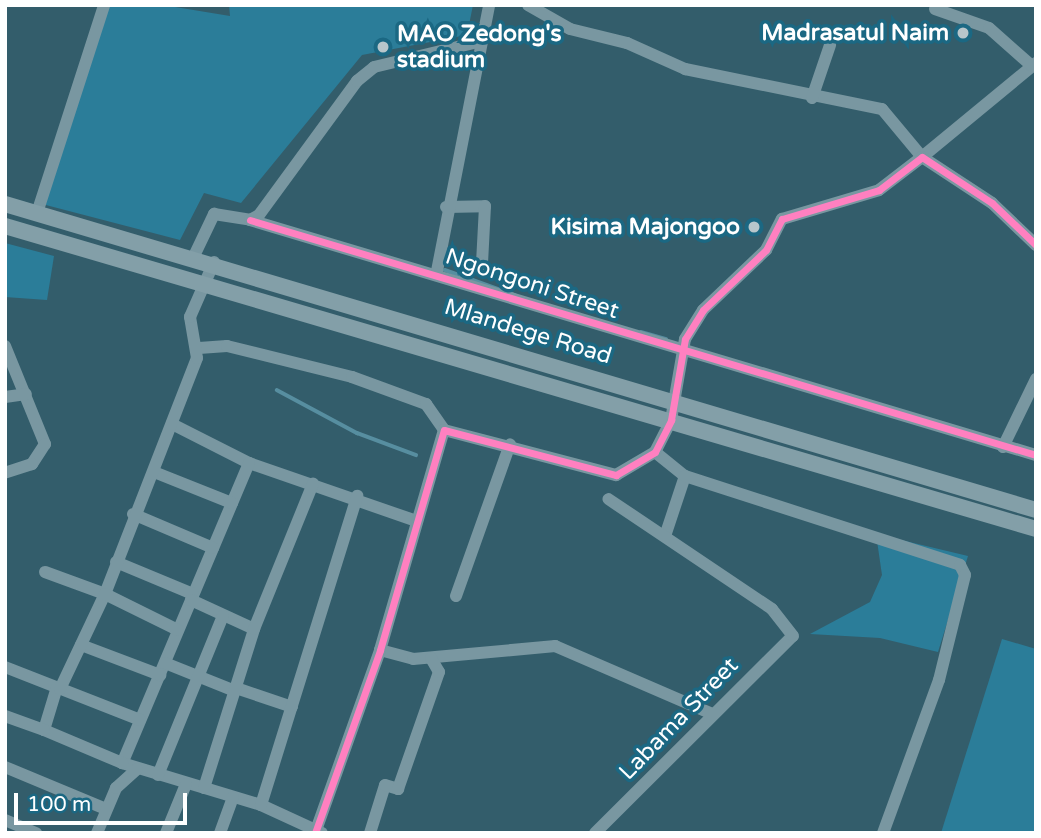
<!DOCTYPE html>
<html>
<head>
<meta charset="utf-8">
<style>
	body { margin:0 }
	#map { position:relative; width:1041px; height:838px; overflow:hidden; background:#335d6b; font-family:"Varela Round",sans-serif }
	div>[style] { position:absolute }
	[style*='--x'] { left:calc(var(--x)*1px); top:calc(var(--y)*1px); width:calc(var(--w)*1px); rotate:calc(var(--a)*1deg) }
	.green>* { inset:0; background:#2b7d99 }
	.stream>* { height:3.5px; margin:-1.75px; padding:0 1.75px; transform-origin:1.75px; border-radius:1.75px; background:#578ea0 }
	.minor>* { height:12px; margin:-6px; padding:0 6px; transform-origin:6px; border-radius:6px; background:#7997a1 }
	.major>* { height:16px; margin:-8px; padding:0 8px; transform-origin:8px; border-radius:8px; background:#839fa8 }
	.cycleway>* { height:7px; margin:-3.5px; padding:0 3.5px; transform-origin:3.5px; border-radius:3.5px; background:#ff80c0 }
	.dots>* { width:19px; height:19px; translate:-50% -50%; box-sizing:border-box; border:4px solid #1b6883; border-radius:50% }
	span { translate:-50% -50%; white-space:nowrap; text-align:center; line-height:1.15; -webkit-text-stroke:7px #1b6883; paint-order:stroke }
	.poi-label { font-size:23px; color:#fff; font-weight:700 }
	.right { translate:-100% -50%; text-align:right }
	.left { translate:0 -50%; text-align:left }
	.street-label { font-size:23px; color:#fff }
	.frame { position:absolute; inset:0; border:7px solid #fff; pointer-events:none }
	.scale { position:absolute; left:14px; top:793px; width:173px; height:32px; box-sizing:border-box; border:4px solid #fff; border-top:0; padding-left:9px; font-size:21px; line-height:24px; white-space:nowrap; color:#fff; -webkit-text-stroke:5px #1b6883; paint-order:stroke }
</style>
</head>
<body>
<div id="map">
	<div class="green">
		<i style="clip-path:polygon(107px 5px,163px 5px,230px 16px,229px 5px,473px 5px,467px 35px,362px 55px,241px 203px,204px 193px,180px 240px,42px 204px)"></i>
		<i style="clip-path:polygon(5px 243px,54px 256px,47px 300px,5px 297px)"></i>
		<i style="clip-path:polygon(876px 534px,968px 556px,938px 652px,880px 638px,810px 634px,870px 602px,882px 575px)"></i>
		<i style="clip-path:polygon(1002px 639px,1036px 649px,1036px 833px,941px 833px)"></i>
	</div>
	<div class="stream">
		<i style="--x:445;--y:270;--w:74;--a:19.7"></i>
		<i style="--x:641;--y:332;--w:26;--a:16"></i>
		<i style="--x:277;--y:390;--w:91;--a:28.3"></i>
		<i style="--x:357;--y:433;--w:63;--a:20.4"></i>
	</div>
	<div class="minor">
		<i style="--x:528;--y:5;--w:48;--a:29.7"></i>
		<i style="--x:570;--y:29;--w:59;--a:13.8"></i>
		<i style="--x:627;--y:43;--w:64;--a:24.1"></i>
		<i style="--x:685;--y:69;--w:201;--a:11.5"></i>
		<i style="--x:882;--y:109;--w:62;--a:50.2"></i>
		<i style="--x:922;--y:157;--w:148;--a:-39.5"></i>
		<i style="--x:935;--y:9;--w:57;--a:19.4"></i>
		<i style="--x:989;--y:28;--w:57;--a:41.5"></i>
		<i style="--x:812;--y:98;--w:56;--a:-71.2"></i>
		<i style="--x:446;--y:207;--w:39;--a:-1"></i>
		<i style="--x:485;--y:206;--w:58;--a:93"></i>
		<i style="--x:37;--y:213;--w:219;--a:-72.1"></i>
		<i style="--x:250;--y:220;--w:820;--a:16.65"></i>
		<i style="--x:194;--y:256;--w:47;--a:-64.5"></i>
		<i style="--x:214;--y:214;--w:36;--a:9"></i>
		<i style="--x:250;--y:220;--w:10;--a:-29"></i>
		<i style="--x:259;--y:215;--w:166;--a:-53.8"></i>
		<i style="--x:357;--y:81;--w:22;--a:-39"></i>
		<i style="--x:374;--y:67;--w:107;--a:-13.5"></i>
		<i style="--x:437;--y:271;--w:271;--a:-78.9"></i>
		<i style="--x:5;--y:346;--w:106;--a:67.8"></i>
		<i style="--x:45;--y:444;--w:24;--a:123"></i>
		<i style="--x:32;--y:464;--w:28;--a:162"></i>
		<i style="--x:199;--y:348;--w:28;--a:-4"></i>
		<i style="--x:227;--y:346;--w:129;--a:13.9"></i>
		<i style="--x:352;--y:377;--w:79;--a:20"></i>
		<i style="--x:426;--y:404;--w:32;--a:55"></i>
		<i style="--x:5;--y:397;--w:21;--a:-8"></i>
		<i style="--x:172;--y:424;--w:86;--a:26.9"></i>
		<i style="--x:249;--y:463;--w:175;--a:19.1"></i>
		<i style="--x:1003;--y:447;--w:76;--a:-64.1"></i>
		<i style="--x:655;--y:452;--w:38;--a:39"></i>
		<i style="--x:685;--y:476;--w:63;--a:108.4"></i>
		<i style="--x:249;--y:463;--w:326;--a:112.9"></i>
		<i style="--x:122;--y:763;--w:145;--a:16.8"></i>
		<i style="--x:261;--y:805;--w:67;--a:24.7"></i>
		<i style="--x:154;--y:472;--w:84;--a:21.7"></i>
		<i style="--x:685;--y:476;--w:289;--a:17.9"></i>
		<i style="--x:960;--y:565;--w:11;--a:63"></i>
		<i style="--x:965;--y:575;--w:108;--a:103.9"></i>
		<i style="--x:939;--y:680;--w:163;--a:110.1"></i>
		<i style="--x:133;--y:514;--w:87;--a:23"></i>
		<i style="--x:116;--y:562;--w:83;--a:22.6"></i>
		<i style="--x:45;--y:572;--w:64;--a:20.1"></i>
		<i style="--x:105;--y:594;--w:253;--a:-68.7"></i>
		<i style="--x:197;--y:358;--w:42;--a:-99.7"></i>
		<i style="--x:190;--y:317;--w:60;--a:-66.4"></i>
		<i style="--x:456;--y:596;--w:161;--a:-70.4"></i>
		<i style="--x:191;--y:600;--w:69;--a:24.7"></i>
		<i style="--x:81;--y:645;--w:85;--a:20.8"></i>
		<i style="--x:380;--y:650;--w:34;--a:15"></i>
		<i style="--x:413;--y:659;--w:143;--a:-5.2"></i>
		<i style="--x:555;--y:646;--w:169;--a:23.4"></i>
		<i style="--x:165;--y:663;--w:75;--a:21.8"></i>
		<i style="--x:5;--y:667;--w:145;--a:21.4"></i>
		<i style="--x:57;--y:687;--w:45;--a:106.8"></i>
		<i style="--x:44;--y:730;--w:85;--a:22.9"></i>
		<i style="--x:236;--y:688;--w:59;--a:18.7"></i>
		<i style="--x:60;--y:689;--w:105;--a:-64.7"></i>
		<i style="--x:105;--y:594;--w:81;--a:26.3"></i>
		<i style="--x:5;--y:716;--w:41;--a:19.7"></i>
		<i style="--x:5;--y:767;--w:109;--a:22.6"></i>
		<i style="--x:158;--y:775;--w:172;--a:-67.8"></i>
		<i style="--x:204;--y:788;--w:167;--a:-72.5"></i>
		<i style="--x:254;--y:629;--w:157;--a:-67.9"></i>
		<i style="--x:261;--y:805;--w:324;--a:-72.7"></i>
		<i style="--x:5;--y:820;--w:34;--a:23"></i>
		<i style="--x:97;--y:833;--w:49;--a:-67.1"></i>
		<i style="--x:116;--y:788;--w:28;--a:-42"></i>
		<i style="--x:166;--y:833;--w:53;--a:-67.8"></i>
		<i style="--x:220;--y:833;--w:38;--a:-70"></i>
		<i style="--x:315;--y:833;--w:194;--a:-70.4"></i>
		<i style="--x:380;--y:650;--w:229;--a:-73.8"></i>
		<i style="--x:444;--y:430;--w:178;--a:14.7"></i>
		<i style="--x:616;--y:475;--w:45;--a:-30.5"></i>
		<i style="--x:655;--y:452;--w:36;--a:-63"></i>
		<i style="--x:671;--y:420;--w:82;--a:-80.2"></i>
		<i style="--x:685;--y:339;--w:34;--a:-58"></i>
		<i style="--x:703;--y:310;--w:87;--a:-43.6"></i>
		<i style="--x:766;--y:250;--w:35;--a:-63"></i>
		<i style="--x:782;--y:219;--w:101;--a:-16.6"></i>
		<i style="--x:879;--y:190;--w:54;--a:-37.5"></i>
		<i style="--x:922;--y:157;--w:84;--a:33.3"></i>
		<i style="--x:992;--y:203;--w:61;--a:43.7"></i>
		<i style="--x:370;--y:833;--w:50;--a:-72.6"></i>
		<i style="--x:385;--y:785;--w:14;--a:17"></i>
		<i style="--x:398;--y:789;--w:124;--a:-70.7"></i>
		<i style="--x:439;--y:672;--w:16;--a:-120"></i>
		<i style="--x:595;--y:833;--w:279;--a:-44.9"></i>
		<i style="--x:793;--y:636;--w:34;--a:-128"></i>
		<i style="--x:772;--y:609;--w:197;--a:-146.1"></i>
	</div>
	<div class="major">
		<i style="--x:5;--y:204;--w:1075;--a:16.53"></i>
		<i style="--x:5;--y:226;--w:1075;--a:16.38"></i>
	</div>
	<div class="cycleway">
		<i style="--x:250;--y:220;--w:820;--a:16.65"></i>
		<i style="--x:315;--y:833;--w:194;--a:-70.4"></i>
		<i style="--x:380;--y:650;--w:229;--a:-73.8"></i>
		<i style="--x:444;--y:430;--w:178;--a:14.7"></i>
		<i style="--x:616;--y:475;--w:45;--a:-30.5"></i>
		<i style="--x:655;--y:452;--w:36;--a:-63"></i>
		<i style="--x:671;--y:420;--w:82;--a:-80.2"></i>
		<i style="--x:685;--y:339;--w:34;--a:-58"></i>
		<i style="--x:703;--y:310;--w:87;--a:-43.6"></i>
		<i style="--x:766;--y:250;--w:35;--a:-63"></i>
		<i style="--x:782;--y:219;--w:101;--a:-16.6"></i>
		<i style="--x:879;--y:190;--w:54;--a:-37.5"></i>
		<i style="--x:922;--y:157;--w:84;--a:33.3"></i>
		<i style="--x:992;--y:203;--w:61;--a:43.7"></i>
	</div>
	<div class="dots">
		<i style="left:963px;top:33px;background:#b8c6cb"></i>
		<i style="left:383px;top:47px;background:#b8c6cb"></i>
		<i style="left:754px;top:227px;background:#b8c6cb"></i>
	</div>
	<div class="poi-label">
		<span class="right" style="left:949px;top:33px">Madrasatul Naim</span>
		<span class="left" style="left:397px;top:47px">MAO Zedong's<br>stadium</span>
		<span class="right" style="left:740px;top:227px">Kisima Majongoo</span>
	</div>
	<div class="street-label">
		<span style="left:532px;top:284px;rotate:18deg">Ngongoni Street</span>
		<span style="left:528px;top:332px;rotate:17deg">Mlandege Road</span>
		<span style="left:679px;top:719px;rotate:-46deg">Labama Street</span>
	</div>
	<div class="frame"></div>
	<div class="scale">100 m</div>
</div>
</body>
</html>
